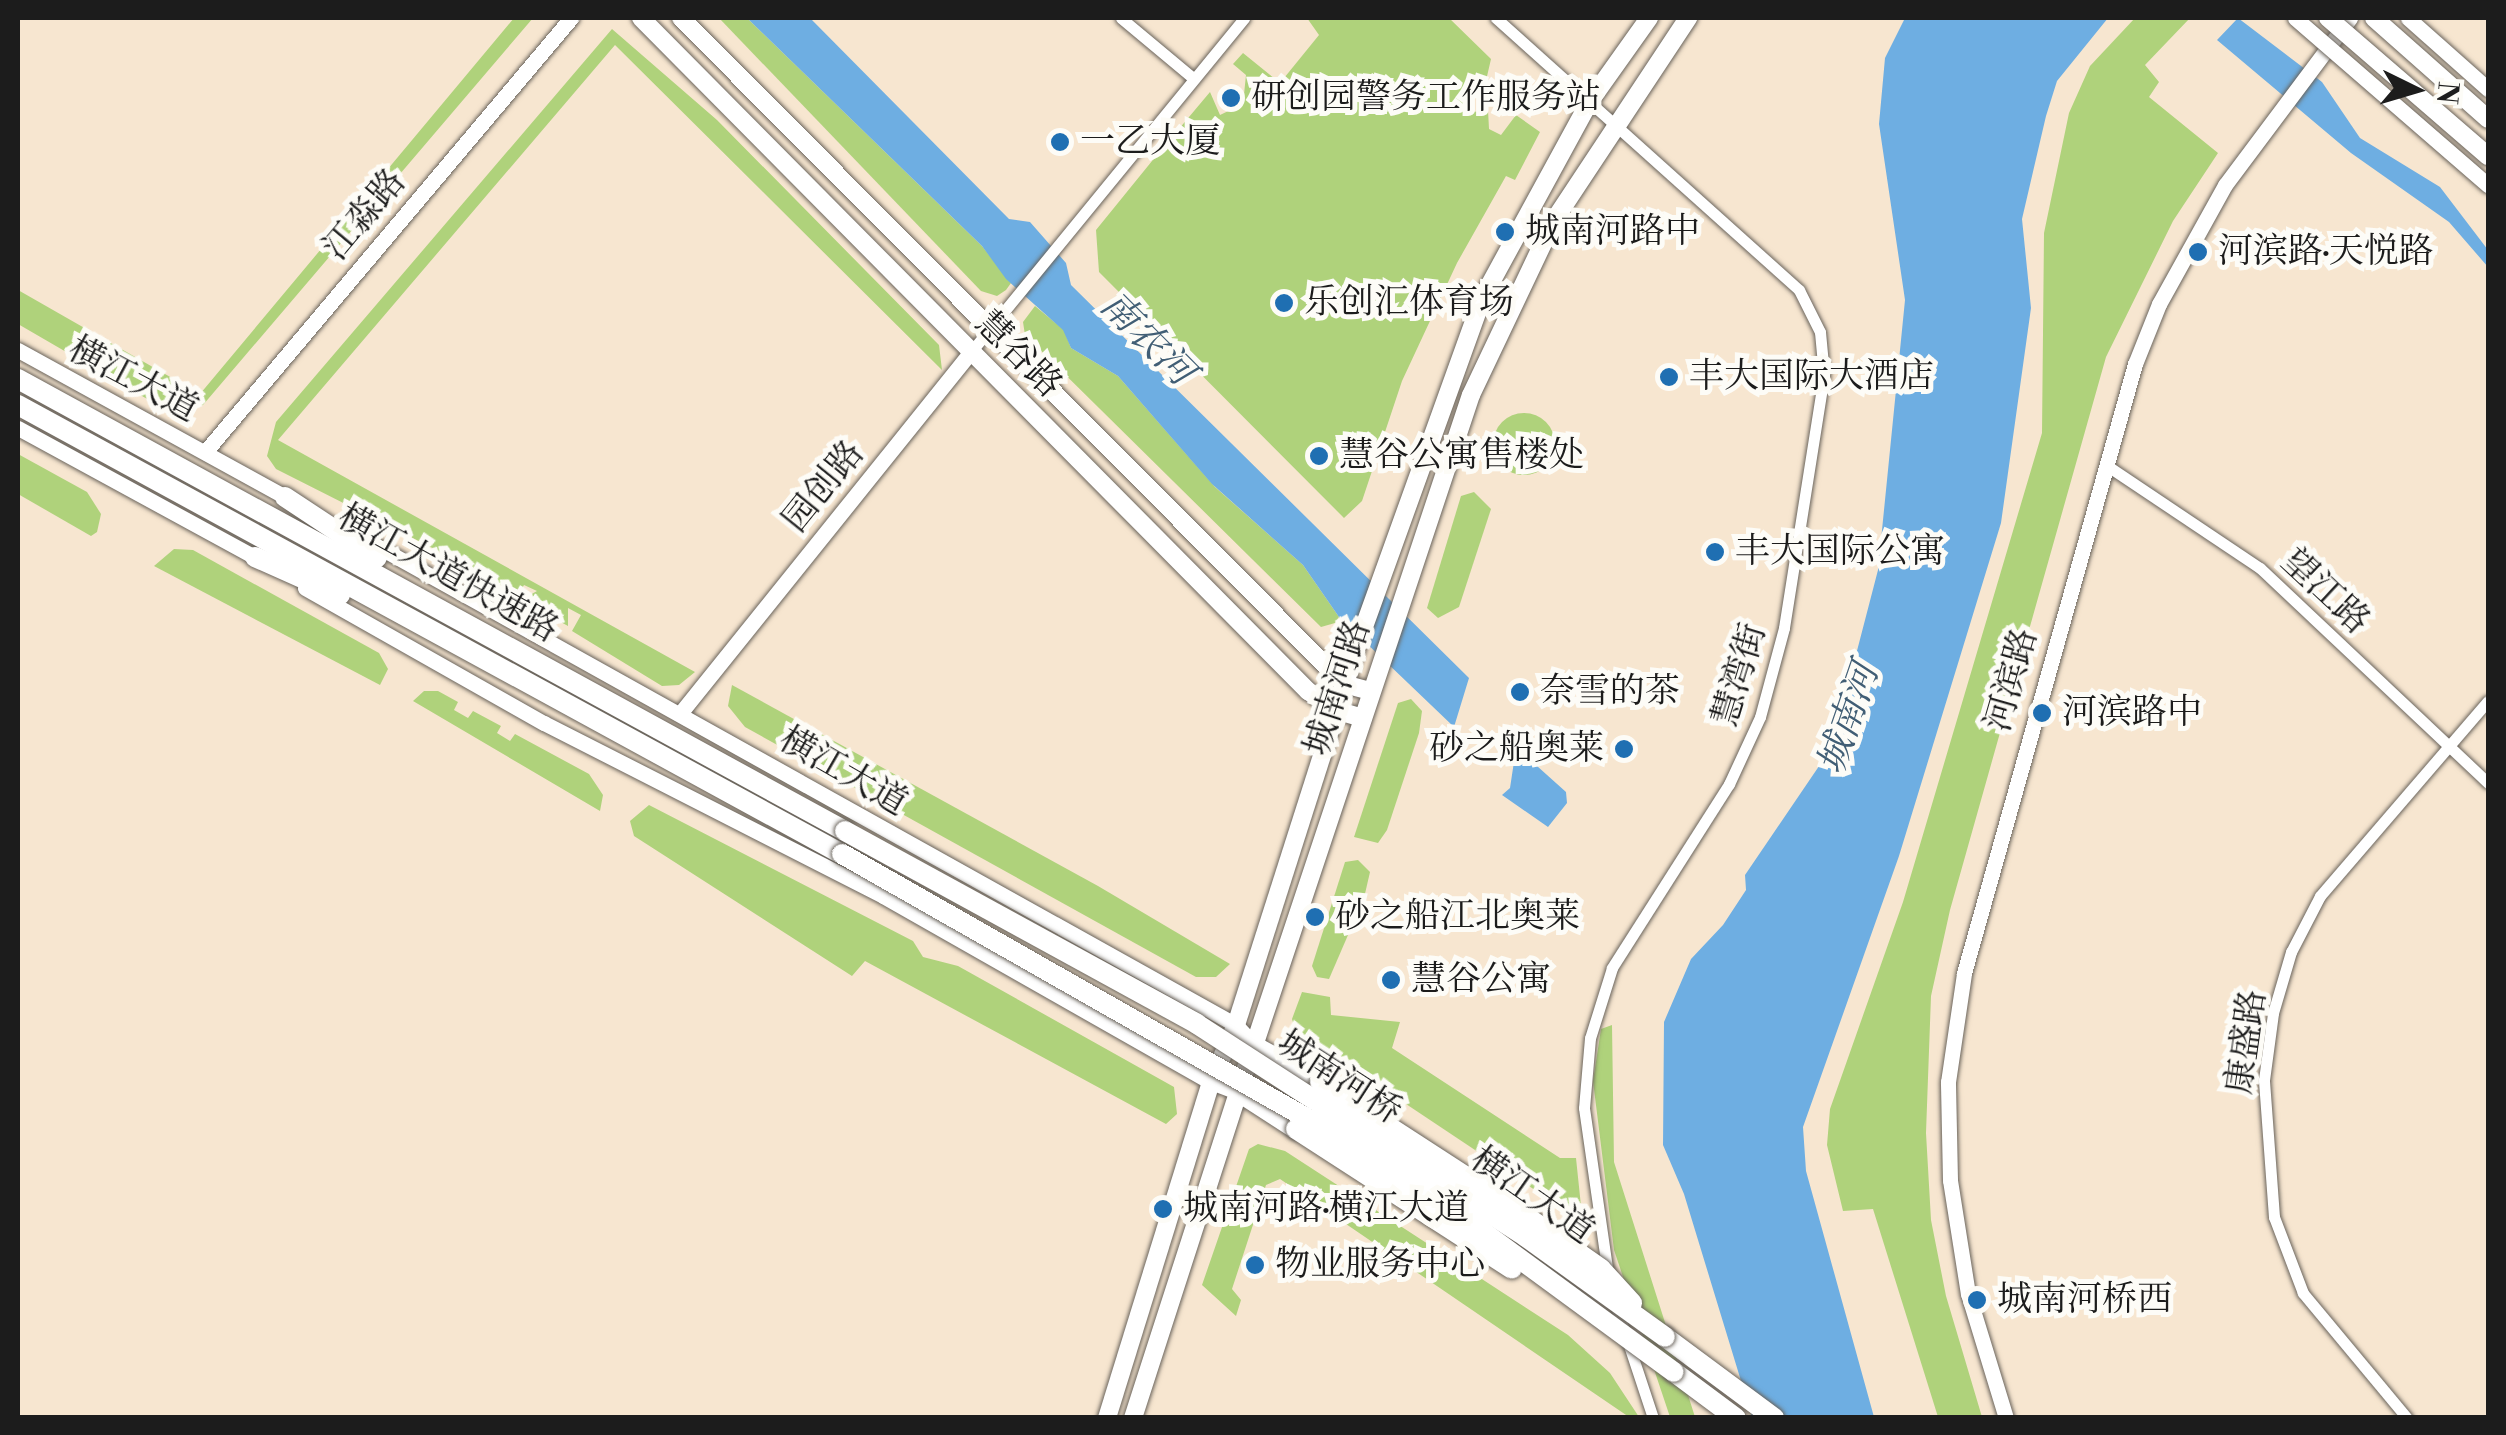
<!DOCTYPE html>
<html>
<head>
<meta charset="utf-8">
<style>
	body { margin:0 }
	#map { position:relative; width:2506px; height:1435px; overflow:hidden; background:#f7e6d0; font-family:"Libre Bodoni","Noto Serif SC",serif }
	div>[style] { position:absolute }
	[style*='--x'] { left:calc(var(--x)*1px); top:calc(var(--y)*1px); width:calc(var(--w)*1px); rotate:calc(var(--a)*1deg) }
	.green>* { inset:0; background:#afd27b }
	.round { border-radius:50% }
	.water>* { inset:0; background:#6eaee2 }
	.roads { filter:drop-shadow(0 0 2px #69635b) drop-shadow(0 0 2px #69635b) }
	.minor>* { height:11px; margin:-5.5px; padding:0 5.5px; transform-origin:5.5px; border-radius:5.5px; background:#fff }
	.tertiary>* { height:15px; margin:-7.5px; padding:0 7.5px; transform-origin:7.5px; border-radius:7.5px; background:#fff }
	.secondary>* { height:18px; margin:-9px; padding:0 9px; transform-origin:9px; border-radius:9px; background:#fff }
	.primary>* { height:18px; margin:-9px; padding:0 9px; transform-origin:9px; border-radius:9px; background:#fff }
	.trunk>* { height:20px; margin:-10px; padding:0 10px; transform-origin:10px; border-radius:10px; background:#fff }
	.bridges { filter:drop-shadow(0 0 2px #69635b) drop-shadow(0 0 2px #69635b) }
	.tertiary-bridge>* { height:15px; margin:-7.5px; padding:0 7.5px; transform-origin:7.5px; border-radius:7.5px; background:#fff }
	.primary-bridge>* { height:18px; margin:-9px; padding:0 9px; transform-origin:9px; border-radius:9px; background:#fff }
	.trunk-bridge>* { height:20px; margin:-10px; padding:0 10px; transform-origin:10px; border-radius:10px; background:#fff }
	.dots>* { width:28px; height:28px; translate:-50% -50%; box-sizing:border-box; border:5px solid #fdfcf7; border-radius:50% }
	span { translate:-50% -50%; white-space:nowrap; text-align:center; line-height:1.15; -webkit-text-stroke:10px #fdfcf7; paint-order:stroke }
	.poi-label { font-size:35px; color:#1c1c1c }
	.left { translate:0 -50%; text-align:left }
	.right { translate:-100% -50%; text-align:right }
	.street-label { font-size:35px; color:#1c1c1c }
	.water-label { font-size:38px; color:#415e75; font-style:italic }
	.frame { position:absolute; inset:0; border:20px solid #1c1c1c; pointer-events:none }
	.north { position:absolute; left:2366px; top:40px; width:100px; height:100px; -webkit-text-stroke:8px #fdfcf7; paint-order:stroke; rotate:95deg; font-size:28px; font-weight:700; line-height:40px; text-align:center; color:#1c1c1c }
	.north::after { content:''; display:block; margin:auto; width:35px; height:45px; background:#1c1c1c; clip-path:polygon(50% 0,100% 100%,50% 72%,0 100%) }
</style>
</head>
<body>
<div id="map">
	<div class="green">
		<i style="clip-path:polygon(514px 18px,533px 18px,203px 405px,178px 412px,161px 407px,18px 324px,18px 290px,200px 394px)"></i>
		<i style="clip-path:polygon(719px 18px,747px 18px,982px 246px,1011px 283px,1006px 290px,997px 296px,981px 291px)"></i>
		<i style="clip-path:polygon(1307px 18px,1449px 18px,1491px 59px,1485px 85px,1470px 86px,1473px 112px,1488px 110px,1489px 129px,1501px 135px,1516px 115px,1540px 132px,1515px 180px,1506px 176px,1457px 263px,1402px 381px,1362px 501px,1344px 518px,1099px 272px,1096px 230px,1152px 161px,1210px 92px,1220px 115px,1243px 104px,1246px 75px,1233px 64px,1243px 53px,1280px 83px,1319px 35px)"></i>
		<i style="clip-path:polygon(2135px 18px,2190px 18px,2145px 65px,2159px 82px,2149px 97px,2218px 153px,2173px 221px,2106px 357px,1950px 910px,1931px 996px,1926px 1133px,1931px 1220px,1946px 1296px,1982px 1417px,1938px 1417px,1873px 1209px,1843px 1211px,1827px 1145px,1830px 1109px,1903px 902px,2042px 433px,2044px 233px,2069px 113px,2090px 66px)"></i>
		<i style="clip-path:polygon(612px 29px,717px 120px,939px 345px,942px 370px,615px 45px,278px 440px,695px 672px,679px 685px,662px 686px,572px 631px,581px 615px,568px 608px,568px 626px,521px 600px,537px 591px,524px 585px,517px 597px,484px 574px,276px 469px,267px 456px,276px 422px)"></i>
		<i style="clip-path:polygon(1035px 306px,1064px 330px,1071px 348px,1118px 376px,1215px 487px,1303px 565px,1339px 617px,1335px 623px,1321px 627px,1025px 335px,1023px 322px)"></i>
		<i class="round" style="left:1493px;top:413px;width:62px;height:62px"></i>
		<i style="clip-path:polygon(18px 454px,87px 492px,101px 514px,97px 532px,91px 536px,18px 494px)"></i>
		<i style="clip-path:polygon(1474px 492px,1491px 509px,1459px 607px,1438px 618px,1427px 608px,1461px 496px)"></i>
		<i style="clip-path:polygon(174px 549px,193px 550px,379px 653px,388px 669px,380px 685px,154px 566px)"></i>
		<i style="clip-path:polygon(732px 685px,1098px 886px,1230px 964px,1216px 977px,1196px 977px,745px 727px,728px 706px)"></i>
		<i style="clip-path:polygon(424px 691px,438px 691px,458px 702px,454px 710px,468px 718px,473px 711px,501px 726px,497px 733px,510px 741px,515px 734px,589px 774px,603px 795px,600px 811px,413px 701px)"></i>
		<i style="clip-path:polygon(1411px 699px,1422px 711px,1419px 733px,1387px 830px,1378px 843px,1354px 837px,1398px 703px)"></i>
		<i style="clip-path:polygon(649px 805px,913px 941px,923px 957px,958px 966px,1174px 1087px,1177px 1114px,1166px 1124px,865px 961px,852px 976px,634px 836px,630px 821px)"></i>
		<i style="clip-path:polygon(1358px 860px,1370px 872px,1364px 898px,1329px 979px,1317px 977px,1312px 966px,1345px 862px)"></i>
		<i style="clip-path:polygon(1302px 992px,1330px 997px,1331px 1015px,1400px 1022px,1392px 1048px,1560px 1158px,1576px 1158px,1581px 1206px,1573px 1212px,1553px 1202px,1295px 1030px,1292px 1019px)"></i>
		<i style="clip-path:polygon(1612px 1025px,1614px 1162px,1695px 1417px,1670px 1417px,1614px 1250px,1593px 1081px,1601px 1029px)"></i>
		<i style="clip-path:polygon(1258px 1144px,1285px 1151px,1568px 1335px,1610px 1373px,1639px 1417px,1629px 1417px,1280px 1179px,1266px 1185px,1232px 1289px,1241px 1300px,1236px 1316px,1202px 1285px,1249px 1149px)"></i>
	</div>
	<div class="water">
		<i style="clip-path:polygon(747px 18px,810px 18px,1009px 219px,1030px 222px,1066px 263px,1071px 285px,1469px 678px,1454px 727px,1339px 617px,1303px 565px,1212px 484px,1118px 376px,1071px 348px,1063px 330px,1006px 279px,982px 246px)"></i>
		<i style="clip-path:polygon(1905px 18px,2108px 18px,2057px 81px,2046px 116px,2022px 219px,2031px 308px,2001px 523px,1899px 856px,1803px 1127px,1806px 1171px,1874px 1417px,1752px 1417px,1684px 1194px,1663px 1145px,1664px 1022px,1691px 959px,1723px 925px,1746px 890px,1745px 875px,1832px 747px,1878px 570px,1905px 300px,1879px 124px,1885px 58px)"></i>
		<i style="clip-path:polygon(2238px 18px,2322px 82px,2360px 138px,2440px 187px,2488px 250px,2488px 267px,2449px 222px,2351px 153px,2217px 40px)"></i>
		<i style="clip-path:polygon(1528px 743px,1537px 766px,1566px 792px,1567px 803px,1548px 827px,1502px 795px,1510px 788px,1515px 755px)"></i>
	</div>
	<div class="roads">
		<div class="minor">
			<i style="--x:1121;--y:18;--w:94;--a:39.8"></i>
			<i style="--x:1496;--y:18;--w:407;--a:41.9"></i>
			<i style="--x:1799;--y:290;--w:47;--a:63.4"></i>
			<i style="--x:1820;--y:332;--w:43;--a:84.7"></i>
			<i style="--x:1824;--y:375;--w:256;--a:99"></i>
			<i style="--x:1784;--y:628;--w:92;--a:105.1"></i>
			<i style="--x:1760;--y:717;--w:74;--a:114.8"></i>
			<i style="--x:1729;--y:784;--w:218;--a:122.5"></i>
			<i style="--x:1612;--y:968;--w:73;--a:107.4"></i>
			<i style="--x:1590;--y:1038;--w:70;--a:94.9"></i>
			<i style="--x:1584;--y:1108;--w:169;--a:81.8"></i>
			<i style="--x:970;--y:353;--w:433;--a:-50.7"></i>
			<i style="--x:2106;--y:465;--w:185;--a:33.8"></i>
			<i style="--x:2260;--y:568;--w:313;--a:43.3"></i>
			<i style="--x:1615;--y:1303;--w:121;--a:71.7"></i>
			<i style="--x:2407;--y:1418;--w:163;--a:-129.8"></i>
			<i style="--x:2303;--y:1293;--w:81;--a:-110.9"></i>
			<i style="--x:2274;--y:1217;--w:137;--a:-94.2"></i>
			<i style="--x:2264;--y:1080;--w:68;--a:-82.3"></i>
			<i style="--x:2273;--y:1013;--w:64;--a:-73.6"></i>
			<i style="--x:2291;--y:952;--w:63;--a:-62.6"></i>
			<i style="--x:2320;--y:896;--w:257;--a:-49.3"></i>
		</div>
		<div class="tertiary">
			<i style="--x:2408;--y:18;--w:107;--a:41.6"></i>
			<i style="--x:18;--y:350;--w:315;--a:28.8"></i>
			<i style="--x:18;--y:428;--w:280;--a:28.6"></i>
			<i style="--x:205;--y:452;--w:568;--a:-49.86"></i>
			<i style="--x:350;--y:531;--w:1014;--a:29.14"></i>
			<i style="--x:1236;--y:1025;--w:37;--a:47"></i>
			<i style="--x:305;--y:588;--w:274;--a:29.5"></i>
			<i style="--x:544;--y:723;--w:381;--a:27"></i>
			<i style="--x:883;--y:896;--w:377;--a:29.6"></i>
			<i style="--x:1211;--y:1082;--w:40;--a:21"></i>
			<i style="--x:682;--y:711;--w:459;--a:-51.2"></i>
			<i style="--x:2006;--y:1418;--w:130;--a:-107"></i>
			<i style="--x:1968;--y:1294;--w:115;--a:-99"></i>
			<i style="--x:1950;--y:1180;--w:98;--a:-91.2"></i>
			<i style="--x:1948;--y:1082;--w:110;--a:-81.6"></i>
			<i style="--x:1964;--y:973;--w:633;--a:-74.32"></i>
			<i style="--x:2135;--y:364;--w:65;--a:-68.2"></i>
			<i style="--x:2159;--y:304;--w:136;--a:-61"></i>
			<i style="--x:2225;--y:185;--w:209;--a:-53.2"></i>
		</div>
		<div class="secondary">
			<i style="--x:641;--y:18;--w:948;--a:45.26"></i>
			<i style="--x:1308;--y:691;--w:33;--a:35"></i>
			<i style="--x:1335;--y:710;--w:29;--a:16"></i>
			<i style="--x:681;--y:18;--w:940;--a:45.13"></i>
			<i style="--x:1344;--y:684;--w:28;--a:15"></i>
			<i style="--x:1107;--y:1418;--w:352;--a:-72.8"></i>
			<i style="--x:1211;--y:1082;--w:62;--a:-66.3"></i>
			<i style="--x:1133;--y:1418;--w:390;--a:-72.1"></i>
		</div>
		<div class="primary">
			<i style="--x:2374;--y:18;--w:152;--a:41.5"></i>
			<i style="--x:1236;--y:1025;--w:395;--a:-72.3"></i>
			<i style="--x:1356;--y:649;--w:374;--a:-70.2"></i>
			<i style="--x:1483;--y:297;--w:223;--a:-61.4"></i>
			<i style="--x:1590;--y:101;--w:102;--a:-54.6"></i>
			<i style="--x:1254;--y:1046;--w:686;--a:-71.57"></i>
			<i style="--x:1471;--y:395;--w:191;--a:-64.6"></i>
			<i style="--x:1553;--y:222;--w:245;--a:-56.5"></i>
		</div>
		<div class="trunk">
			<i style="--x:18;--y:379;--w:942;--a:28.66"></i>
			<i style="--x:18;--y:405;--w:938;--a:28.59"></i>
			<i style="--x:285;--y:497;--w:110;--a:33.5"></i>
			<i style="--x:255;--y:557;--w:93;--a:24.1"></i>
			<i style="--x:1254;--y:1046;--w:75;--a:28.6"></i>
			<i style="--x:1239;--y:1092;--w:68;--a:33"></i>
			<i style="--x:1665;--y:1337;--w:136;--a:36.6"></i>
			<i style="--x:1674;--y:1372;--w:77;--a:36.6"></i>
		</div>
	</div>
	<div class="bridges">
		<div class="tertiary-bridge">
			<i style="--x:2295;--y:18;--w:255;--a:40.9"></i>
		</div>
		<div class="primary-bridge">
			<i style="--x:2328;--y:18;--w:211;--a:40.8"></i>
		</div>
		<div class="trunk-bridge">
			<i style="--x:845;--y:831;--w:401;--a:28.7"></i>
			<i style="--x:1197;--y:1024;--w:392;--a:32.9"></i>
			<i style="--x:1526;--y:1237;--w:171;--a:35.7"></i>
			<i style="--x:842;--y:854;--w:576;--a:29.63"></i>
			<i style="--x:1343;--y:1139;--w:135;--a:32.9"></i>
			<i style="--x:1456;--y:1212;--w:270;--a:36.3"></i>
			<i style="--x:1320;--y:1082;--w:231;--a:33"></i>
			<i style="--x:1514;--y:1208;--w:106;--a:35"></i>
			<i style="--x:1601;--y:1269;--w:46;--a:47.6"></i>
			<i style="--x:1296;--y:1129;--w:257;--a:32.9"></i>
		</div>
	</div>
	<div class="dots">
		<i style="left:1231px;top:98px;background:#1f6fb2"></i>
		<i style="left:1060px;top:142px;background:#1f6fb2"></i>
		<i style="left:1505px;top:232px;background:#1f6fb2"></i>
		<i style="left:2198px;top:252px;background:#1f6fb2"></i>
		<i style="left:1284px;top:303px;background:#1f6fb2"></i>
		<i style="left:1669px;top:377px;background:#1f6fb2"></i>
		<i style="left:1319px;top:456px;background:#1f6fb2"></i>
		<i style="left:1715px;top:552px;background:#1f6fb2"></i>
		<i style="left:1520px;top:692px;background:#1f6fb2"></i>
		<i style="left:2042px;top:713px;background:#1f6fb2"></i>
		<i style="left:1624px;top:749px;background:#1f6fb2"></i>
		<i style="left:1315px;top:917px;background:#1f6fb2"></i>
		<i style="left:1391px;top:980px;background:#1f6fb2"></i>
		<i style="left:1163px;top:1209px;background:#1f6fb2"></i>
		<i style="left:1255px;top:1265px;background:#1f6fb2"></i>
		<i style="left:1977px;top:1300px;background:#1f6fb2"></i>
	</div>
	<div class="poi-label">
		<span class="left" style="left:1251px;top:98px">研创园警务工作服务站</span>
		<span class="left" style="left:1080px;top:142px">一乙大厦</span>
		<span class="left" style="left:1525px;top:232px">城南河路中</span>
		<span class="left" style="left:2218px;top:252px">河滨路·天悦路</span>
		<span class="left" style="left:1304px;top:303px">乐创汇体育场</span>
		<span class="left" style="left:1689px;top:377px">丰大国际大酒店</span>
		<span class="left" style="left:1339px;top:456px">慧谷公寓售楼处</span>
		<span class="left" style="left:1735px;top:552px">丰大国际公寓</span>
		<span class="left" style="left:1540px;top:692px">奈雪的茶</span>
		<span class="left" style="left:2062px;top:713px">河滨路中</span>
		<span class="right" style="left:1604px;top:749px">砂之船奥莱</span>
		<span class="left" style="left:1335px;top:917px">砂之船江北奥莱</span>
		<span class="left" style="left:1411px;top:980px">慧谷公寓</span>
		<span class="left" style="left:1183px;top:1209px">城南河路·横江大道</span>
		<span class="left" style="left:1275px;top:1265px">物业服务中心</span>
		<span class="left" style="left:1997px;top:1300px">城南河桥西</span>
	</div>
	<div class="street-label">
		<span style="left:365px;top:215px;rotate:-50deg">江淼路</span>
		<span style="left:1018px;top:355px;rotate:45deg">慧谷路</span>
		<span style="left:133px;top:380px;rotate:28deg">横江大道</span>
		<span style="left:824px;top:487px;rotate:-51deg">园创路</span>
		<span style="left:448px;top:574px;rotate:29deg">横江大道快速路</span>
		<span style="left:2325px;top:592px;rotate:43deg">望江路</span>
		<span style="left:1740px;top:675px;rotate:-73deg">慧湾街</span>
		<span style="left:2012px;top:680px;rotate:-74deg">河滨路</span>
		<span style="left:1338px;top:688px;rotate:-72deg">城南河路</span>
		<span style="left:843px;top:772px;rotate:30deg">横江大道</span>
		<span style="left:2247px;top:1042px;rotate:-82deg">康盛路</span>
		<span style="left:1339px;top:1078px;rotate:33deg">城南河桥</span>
		<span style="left:1532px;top:1196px;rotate:35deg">横江大道</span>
	</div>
	<div class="water-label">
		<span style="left:1147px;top:339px;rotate:45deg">南农河</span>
		<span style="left:1849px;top:719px;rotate:-71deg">城南河</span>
	</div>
	<div class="frame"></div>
	<div class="north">N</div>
</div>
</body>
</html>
